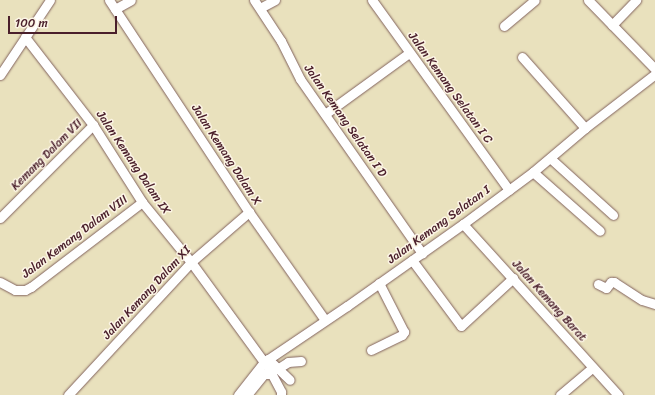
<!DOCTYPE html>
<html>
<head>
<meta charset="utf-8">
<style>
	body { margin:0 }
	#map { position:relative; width:655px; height:395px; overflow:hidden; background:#e9e1bd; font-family:Sriracha,sans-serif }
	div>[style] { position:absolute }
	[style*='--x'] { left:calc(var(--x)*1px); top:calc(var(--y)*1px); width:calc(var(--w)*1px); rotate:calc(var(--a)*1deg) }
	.roads { filter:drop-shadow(0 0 1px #82635e) drop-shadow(0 0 1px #82635e) }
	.minor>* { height:9px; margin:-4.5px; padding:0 4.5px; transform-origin:4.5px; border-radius:4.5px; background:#fff }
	span { translate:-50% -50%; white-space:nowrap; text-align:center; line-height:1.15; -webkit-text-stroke:3px #fcf5e5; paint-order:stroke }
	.street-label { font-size:12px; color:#4a1f2b }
	.scale { position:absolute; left:8px; top:16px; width:109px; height:18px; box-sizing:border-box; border:2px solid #4a1f2b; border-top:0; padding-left:5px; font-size:12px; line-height:14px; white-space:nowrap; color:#4a1f2b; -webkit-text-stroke:3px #fcf5e5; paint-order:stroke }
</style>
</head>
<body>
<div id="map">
	<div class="roads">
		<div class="minor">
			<i style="--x:109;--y:0;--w:254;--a:56.6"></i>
			<i style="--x:249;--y:212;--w:132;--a:54.9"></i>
			<i style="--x:254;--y:0;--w:49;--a:56.6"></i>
			<i style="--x:281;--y:41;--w:42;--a:63.4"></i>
			<i style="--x:300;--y:79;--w:213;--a:55"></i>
			<i style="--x:372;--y:0;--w:234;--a:54.2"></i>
			<i style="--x:588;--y:0;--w:96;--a:45.8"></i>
			<i style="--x:260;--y:8;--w:17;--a:-28"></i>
			<i style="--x:115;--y:9;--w:18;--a:-29"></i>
			<i style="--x:612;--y:25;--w:35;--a:-46"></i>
			<i style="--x:504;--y:26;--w:40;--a:-40"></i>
			<i style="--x:25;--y:37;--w:111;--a:52.3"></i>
			<i style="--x:93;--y:125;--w:91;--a:57.5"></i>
			<i style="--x:142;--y:202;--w:77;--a:50.8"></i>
			<i style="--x:191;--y:262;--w:132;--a:53.9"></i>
			<i style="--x:269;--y:369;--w:26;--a:62"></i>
			<i style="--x:281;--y:392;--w:3;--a:90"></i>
			<i style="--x:522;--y:57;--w:95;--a:48.4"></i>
			<i style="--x:0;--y:75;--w:90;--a:-56.3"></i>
			<i style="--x:325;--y:114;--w:104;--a:-36"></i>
			<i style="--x:550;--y:158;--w:85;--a:42.1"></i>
			<i style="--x:533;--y:172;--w:89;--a:41.4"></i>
			<i style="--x:0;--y:218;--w:132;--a:-45"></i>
			<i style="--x:463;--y:224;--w:231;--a:47.8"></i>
			<i style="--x:412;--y:260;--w:82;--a:53.4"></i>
			<i style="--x:461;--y:326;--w:71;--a:-42.7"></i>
			<i style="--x:0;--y:282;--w:17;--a:28"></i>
			<i style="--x:15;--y:290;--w:10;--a:0"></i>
			<i style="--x:25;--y:290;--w:7;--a:-27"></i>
			<i style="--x:31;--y:287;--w:140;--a:-37.4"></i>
			<i style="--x:598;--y:284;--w:9;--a:27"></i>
			<i style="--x:606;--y:288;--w:8;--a:-50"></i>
			<i style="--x:611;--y:282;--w:3;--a:0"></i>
			<i style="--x:614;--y:282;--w:33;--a:33"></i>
			<i style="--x:642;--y:300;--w:14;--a:17"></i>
			<i style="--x:371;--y:350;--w:34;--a:-26"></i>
			<i style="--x:402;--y:335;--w:4;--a:-56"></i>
			<i style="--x:404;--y:332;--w:55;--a:-117"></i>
			<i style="--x:268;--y:359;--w:30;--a:44"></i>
			<i style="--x:277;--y:369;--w:13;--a:-32"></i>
			<i style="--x:288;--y:362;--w:13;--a:-4"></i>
			<i style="--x:68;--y:395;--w:181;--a:-47.2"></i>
			<i style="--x:191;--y:262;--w:77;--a:-40.8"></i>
			<i style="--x:238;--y:395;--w:42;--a:-51.8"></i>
			<i style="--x:264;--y:362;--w:100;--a:-34"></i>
			<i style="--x:347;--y:306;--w:142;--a:-35.3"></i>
			<i style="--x:463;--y:224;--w:87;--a:-36.6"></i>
			<i style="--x:533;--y:172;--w:68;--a:-40.2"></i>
			<i style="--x:585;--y:128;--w:88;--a:-37.6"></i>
			<i style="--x:247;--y:395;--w:27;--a:-51"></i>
			<i style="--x:264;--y:374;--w:8;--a:0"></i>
			<i style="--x:560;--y:395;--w:42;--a:-40.2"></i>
		</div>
	</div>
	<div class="street-label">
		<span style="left:450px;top:88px;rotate:54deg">Jalan Kemang Selatan I C</span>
		<span style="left:345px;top:121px;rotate:55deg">Jalan Kemang Selatan I D</span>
		<span style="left:47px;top:155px;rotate:-45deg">Kemang Dalam VII</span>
		<span style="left:226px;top:155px;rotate:57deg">Jalan Kemang Dalam X</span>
		<span style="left:133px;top:163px;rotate:56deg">Jalan Kemang Dalam IX</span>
		<span style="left:439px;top:225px;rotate:-36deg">Jalan Kemang Selatan I</span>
		<span style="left:75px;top:237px;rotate:-37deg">Jalan Kemang Dalam VIII</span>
		<span style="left:147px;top:293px;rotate:-47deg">Jalan Kemang Dalam XI</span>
		<span style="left:549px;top:301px;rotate:48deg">Jalan Kemang Barat</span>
	</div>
	<div class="scale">100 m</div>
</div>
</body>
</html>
